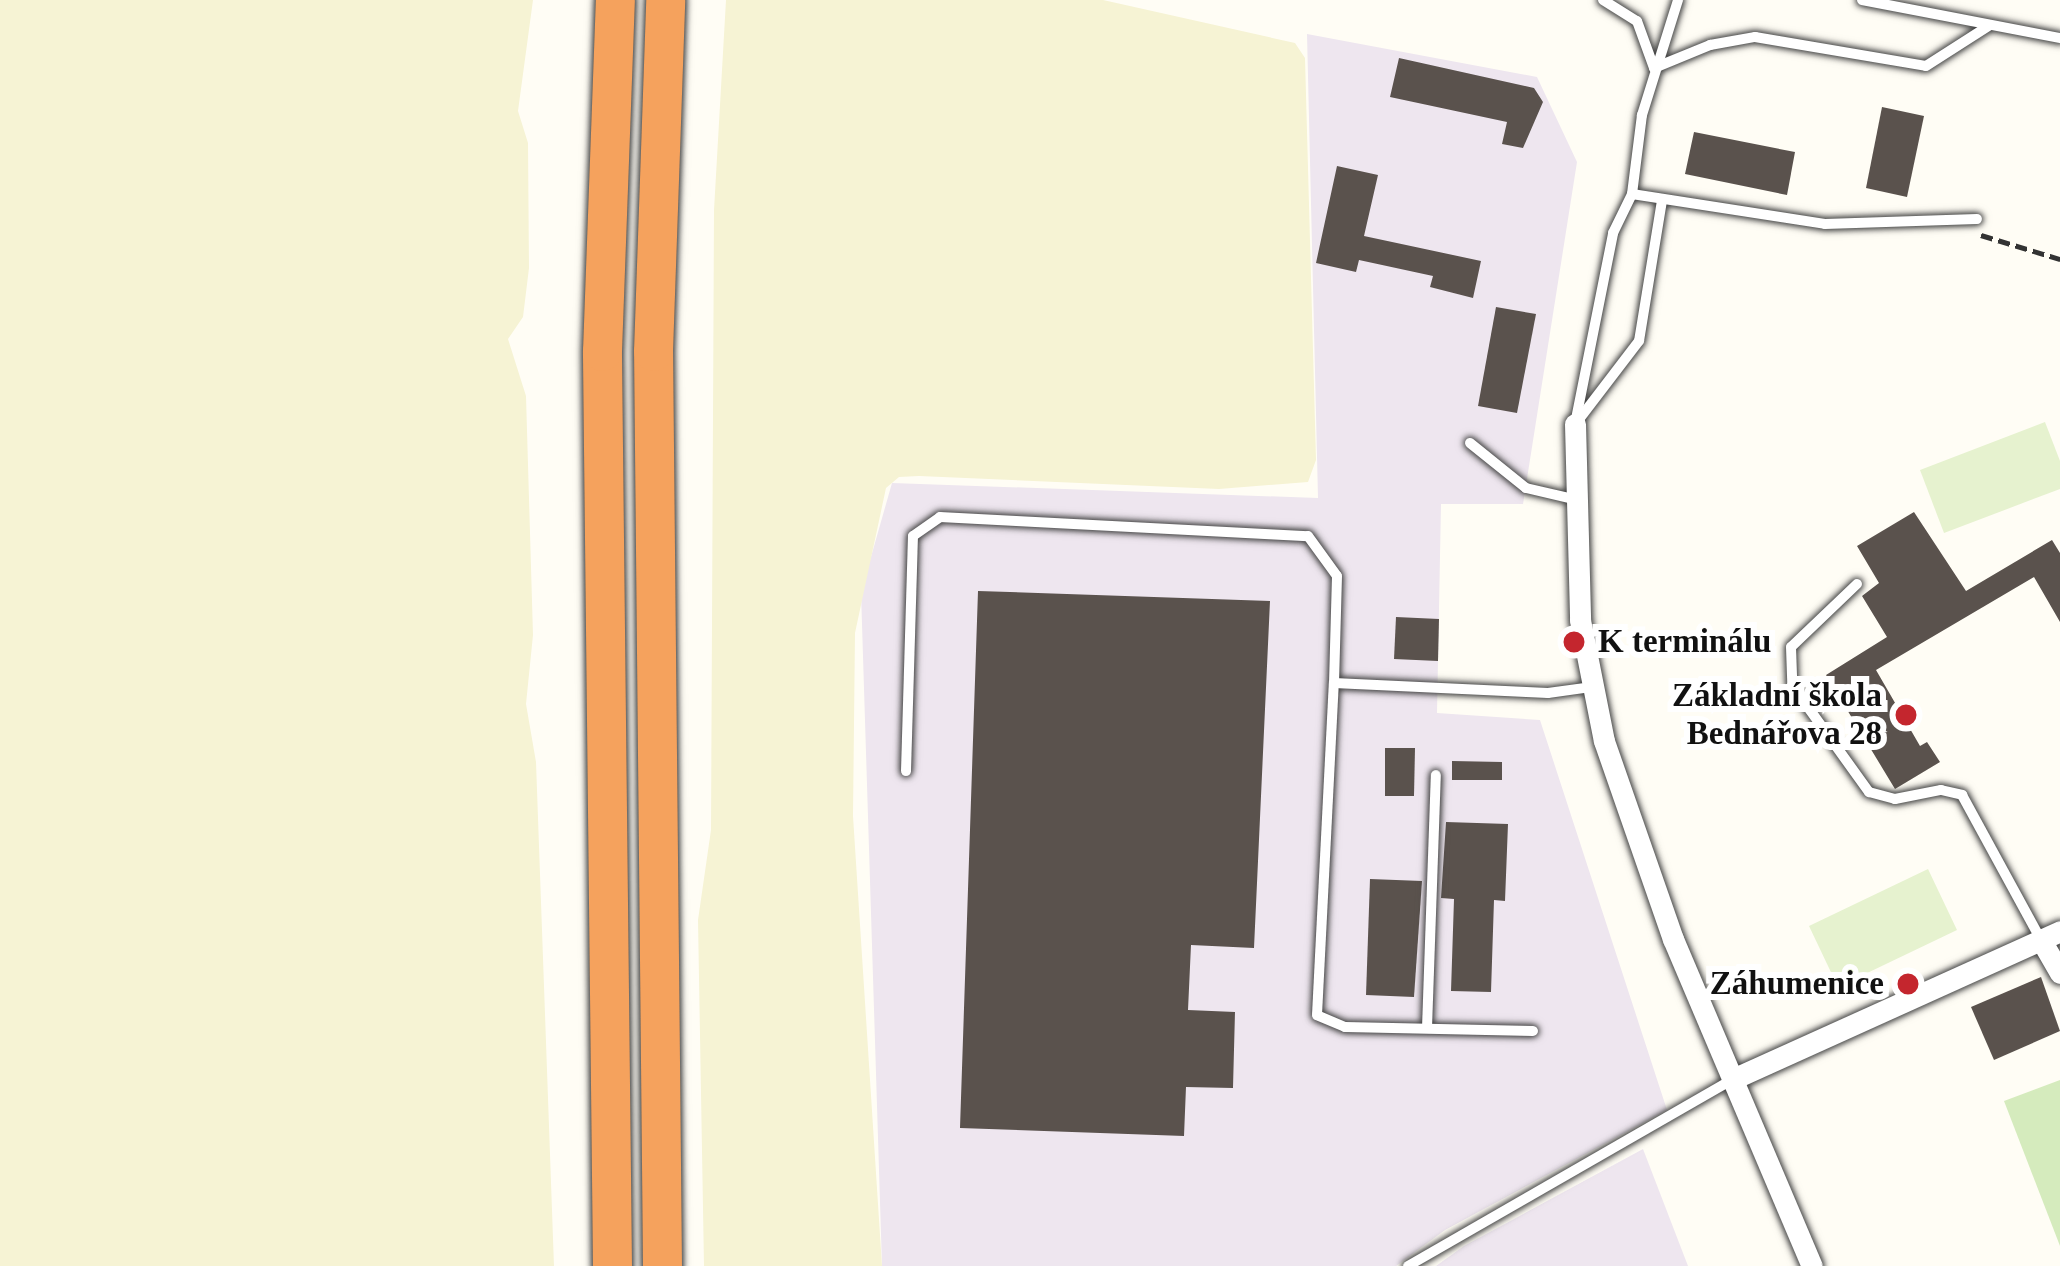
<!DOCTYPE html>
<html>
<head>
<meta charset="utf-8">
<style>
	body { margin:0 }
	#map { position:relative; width:2060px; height:1266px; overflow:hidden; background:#fffdf5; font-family:Georgia,serif }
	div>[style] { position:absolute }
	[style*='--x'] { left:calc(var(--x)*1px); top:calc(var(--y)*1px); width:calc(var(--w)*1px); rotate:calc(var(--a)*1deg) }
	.industrial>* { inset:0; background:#eee6ef }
	.farmland>* { inset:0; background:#f6f3d4 }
	.green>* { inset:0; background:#d5ebbd }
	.pitch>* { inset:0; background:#e6f2cf }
	.building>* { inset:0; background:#5a524d }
	.path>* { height:4.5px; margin-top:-2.25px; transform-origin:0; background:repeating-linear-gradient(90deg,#333 0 12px,transparent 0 18px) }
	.roads { filter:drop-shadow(0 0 3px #444) drop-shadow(0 0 3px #444) }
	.service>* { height:10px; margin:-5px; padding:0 5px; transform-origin:5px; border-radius:5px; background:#fff }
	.minor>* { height:21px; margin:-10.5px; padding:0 10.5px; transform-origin:10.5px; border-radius:10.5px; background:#fff }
	.motorway>* { height:39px; margin:-19.5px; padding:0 19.5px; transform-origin:19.5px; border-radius:19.5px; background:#f5a25d }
	.dots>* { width:33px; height:33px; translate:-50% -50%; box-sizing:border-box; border:6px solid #fff; border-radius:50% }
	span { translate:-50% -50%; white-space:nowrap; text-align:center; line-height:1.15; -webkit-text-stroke:12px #fff; paint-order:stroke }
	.poi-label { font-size:33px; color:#111; font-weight:700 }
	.left { translate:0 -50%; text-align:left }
	.right { translate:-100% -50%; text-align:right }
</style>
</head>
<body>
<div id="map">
	<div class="industrial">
		<i style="clip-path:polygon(1307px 34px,1537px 77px,1577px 162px,1523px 504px,1441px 504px,1437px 713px,1540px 720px,1667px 1110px,1445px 1230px,1396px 1266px,882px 1266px,861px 592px,892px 483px,1318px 498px)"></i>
		<i style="clip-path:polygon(1643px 1149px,1688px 1266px,1436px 1266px,1464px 1246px)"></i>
	</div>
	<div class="farmland">
		<i style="clip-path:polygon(0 0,533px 0,518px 111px,528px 143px,529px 268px,523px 317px,508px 339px,526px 396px,533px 635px,526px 704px,536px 762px,554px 1266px,0 1266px)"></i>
		<i style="clip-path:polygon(726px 0,1103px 0,1295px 43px,1305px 58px,1316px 460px,1308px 482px,1219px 489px,919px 476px,899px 477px,886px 488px,855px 633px,853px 816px,882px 1266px,704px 1266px,698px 920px,711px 830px,714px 210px)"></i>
	</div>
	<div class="green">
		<i style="clip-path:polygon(2060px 1080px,2060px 1246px,2004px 1101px)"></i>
	</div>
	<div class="pitch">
		<i style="clip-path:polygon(2045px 422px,2060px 461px,2060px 489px,1944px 533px,1920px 470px)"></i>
		<i style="clip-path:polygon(1928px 869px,1957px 930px,1838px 987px,1809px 926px)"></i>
	</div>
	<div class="building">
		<i style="clip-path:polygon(1399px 58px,1534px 88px,1543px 102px,1523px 148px,1502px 144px,1507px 122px,1390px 97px)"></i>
		<i style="clip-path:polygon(1882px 107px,1924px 116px,1907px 197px,1866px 188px)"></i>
		<i style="clip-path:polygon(1694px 132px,1795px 152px,1787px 195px,1685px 174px)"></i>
		<i style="clip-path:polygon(1337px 166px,1378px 175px,1364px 236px,1481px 261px,1473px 298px,1430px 287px,1433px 276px,1359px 260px,1356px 272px,1316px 263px)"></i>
		<i style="clip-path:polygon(1496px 307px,1536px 314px,1517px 413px,1478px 406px)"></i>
		<i style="clip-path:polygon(1914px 512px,1966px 591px,2052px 540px,2060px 553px,2060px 622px,2034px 577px,1876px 670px,1920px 746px,1927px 742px,1940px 762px,1895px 789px,1826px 675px,1887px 637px,1862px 596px,1879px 583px,1857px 546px)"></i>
		<i style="clip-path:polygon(978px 591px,1270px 601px,1254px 948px,1191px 945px,1188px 1010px,1235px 1012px,1233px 1088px,1186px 1087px,1184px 1136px,960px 1128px)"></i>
		<i style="clip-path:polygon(1396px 617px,1439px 619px,1438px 661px,1394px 659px)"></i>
		<i style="clip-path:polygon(1385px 748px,1415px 748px,1414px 796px,1385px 796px)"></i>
		<i style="clip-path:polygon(1452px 761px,1502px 762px,1502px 780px,1452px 780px)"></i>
		<i style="clip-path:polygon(1446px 822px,1508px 824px,1505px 901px,1494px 900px,1491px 992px,1451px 991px,1454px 899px,1441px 898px)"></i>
		<i style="clip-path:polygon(1370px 879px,1422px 881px,1414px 997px,1366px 995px)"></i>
		<i style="clip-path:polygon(2041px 977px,2060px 1031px,1994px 1060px,1971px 1007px)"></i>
	</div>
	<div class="path">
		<i style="--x:1981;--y:235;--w:83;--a:16.9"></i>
	</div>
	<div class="roads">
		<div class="service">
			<i style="--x:1603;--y:0;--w:40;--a:32"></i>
			<i style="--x:1637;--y:21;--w:50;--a:70.1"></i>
			<i style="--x:1654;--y:68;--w:61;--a:-22.3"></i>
			<i style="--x:1710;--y:45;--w:46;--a:-10.1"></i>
			<i style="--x:1755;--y:37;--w:173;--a:9.6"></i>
			<i style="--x:1926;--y:66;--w:76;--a:-32.6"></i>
			<i style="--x:1862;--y:0;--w:202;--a:10.9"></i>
			<i style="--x:1632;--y:194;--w:195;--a:8.8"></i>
			<i style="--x:1825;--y:224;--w:152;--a:-1.9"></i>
			<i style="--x:1577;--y:422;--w:102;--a:-52.6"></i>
			<i style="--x:1639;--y:341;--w:143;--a:-80.7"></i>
			<i style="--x:1575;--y:424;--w:195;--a:-78.7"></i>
			<i style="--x:1613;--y:233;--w:43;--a:-64"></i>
			<i style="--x:1632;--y:194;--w:80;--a:-82.8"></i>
			<i style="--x:1642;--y:115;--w:121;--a:-72.6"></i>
			<i style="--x:1470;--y:443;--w:72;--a:38.8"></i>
			<i style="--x:1526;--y:488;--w:48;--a:13.2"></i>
			<i style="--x:1857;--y:584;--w:91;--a:136.3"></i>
			<i style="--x:1791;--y:647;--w:38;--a:88"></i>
			<i style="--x:1792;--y:685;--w:132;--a:54.3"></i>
			<i style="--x:1869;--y:792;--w:27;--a:15"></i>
			<i style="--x:1895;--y:799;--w:47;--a:-11.1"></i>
			<i style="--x:1941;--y:790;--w:22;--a:13"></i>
			<i style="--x:1962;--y:795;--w:165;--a:61.4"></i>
			<i style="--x:906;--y:771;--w:235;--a:-88.3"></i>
			<i style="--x:913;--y:536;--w:33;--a:-35"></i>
			<i style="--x:940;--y:517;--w:368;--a:3"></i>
			<i style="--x:1308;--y:536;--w:49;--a:54.1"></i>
			<i style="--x:1337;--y:576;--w:107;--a:91.6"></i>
			<i style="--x:1427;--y:1028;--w:253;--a:-88"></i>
			<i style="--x:1533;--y:1031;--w:188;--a:-178.8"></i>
			<i style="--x:1345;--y:1027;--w:30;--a:-157"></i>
			<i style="--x:1317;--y:1015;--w:332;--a:-87.1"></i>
			<i style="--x:1334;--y:683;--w:214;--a:2.7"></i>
			<i style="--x:1548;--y:693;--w:43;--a:-7.9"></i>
			<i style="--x:1408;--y:1266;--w:374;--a:-29.9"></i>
		</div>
		<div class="minor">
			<i style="--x:1575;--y:424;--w:196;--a:88.5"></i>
			<i style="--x:1580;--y:620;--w:123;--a:78.8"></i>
			<i style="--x:1604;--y:741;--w:210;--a:70.8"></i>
			<i style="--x:1673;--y:939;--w:355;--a:67"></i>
			<i style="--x:2041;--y:940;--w:38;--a:60"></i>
			<i style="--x:1735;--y:1078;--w:357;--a:-24.3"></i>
		</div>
		<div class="motorway">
			<i style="--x:612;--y:1266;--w:915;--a:-90.63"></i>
			<i style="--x:602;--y:351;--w:351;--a:-87.9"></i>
			<i style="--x:662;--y:1266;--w:915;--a:-90.56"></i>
			<i style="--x:653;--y:351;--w:351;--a:-88"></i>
		</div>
	</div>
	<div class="dots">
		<i style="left:1574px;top:642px;background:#c4262e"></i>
		<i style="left:1906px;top:715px;background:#c4262e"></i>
		<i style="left:1908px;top:984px;background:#c4262e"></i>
	</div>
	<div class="poi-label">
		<span class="left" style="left:1598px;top:642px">K terminálu</span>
		<span class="right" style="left:1882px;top:715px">Základní škola<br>Bednářova 28</span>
		<span class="right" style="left:1884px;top:984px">Záhumenice</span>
	</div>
</div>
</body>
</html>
